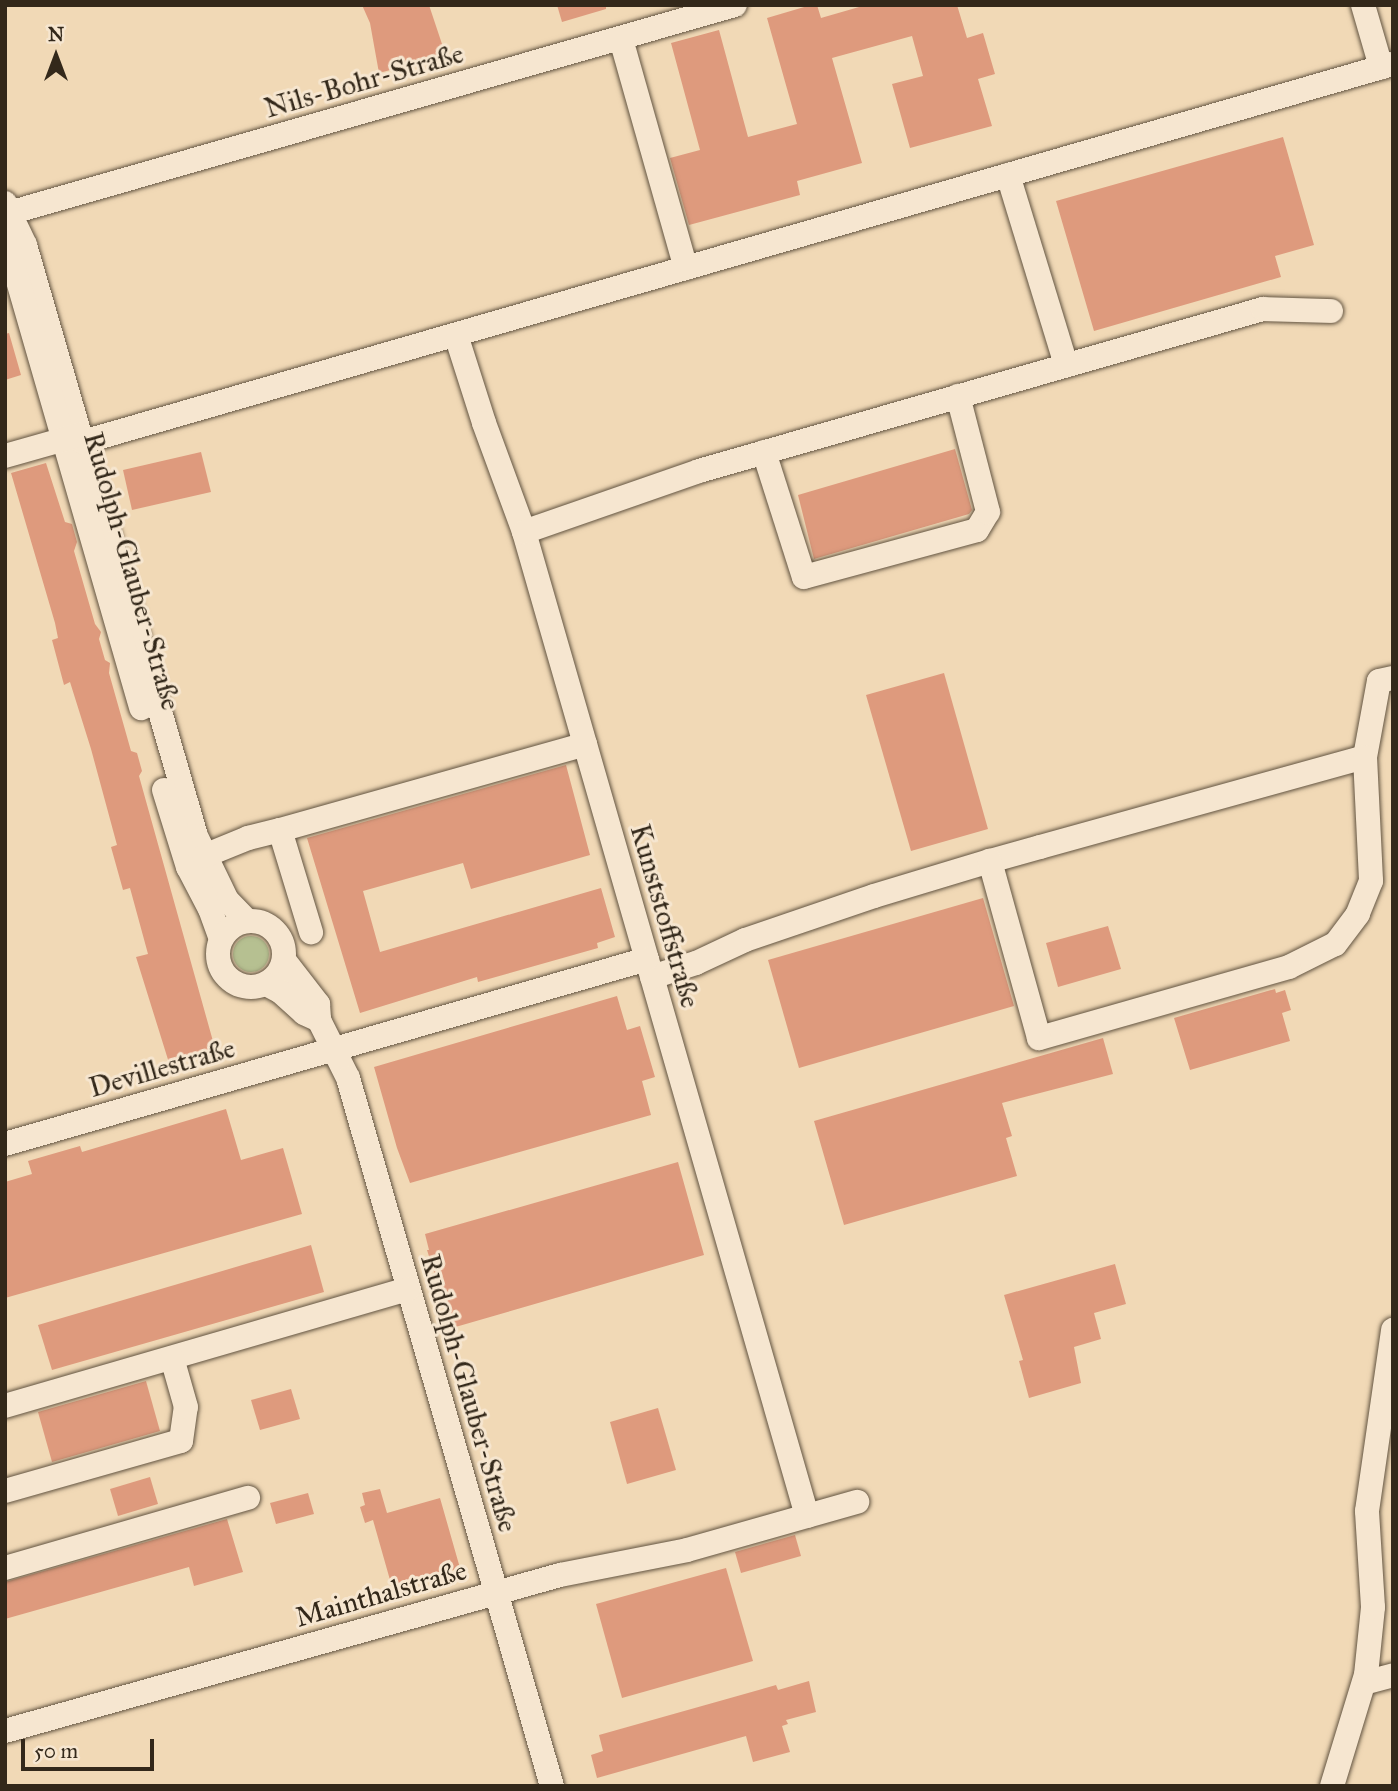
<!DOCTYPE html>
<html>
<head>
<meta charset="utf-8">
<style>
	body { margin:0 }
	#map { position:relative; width:1398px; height:1791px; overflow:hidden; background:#f1d9b6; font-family:"IM FELL Great Primer",serif }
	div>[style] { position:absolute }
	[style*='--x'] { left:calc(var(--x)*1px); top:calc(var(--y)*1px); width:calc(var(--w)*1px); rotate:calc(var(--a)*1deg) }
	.green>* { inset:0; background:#b6c091 }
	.round { border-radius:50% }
	.building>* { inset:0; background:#de9a7d }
	.roads { filter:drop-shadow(0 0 2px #625441) drop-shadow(0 0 2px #625441) }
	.minor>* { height:24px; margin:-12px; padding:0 12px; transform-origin:12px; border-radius:12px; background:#f6e6d0 }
	.minor>.ring { margin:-12px; padding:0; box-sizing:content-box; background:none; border:24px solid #f6e6d0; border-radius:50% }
	span { translate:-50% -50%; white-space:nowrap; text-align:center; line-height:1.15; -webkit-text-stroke:6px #f6e6d0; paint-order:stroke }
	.street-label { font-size:28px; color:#33281a }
	.frame { position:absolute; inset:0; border:7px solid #33281a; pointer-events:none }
	.north { position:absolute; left:21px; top:21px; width:70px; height:70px; -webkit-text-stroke:5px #f6e6d0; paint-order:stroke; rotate:0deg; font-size:19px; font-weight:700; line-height:28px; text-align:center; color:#33281a }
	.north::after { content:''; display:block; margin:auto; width:24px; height:32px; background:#33281a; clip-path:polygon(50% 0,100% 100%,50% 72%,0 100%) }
	.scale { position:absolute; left:21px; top:1739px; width:133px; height:32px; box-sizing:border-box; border:4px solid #33281a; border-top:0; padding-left:9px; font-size:21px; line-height:24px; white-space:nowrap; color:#33281a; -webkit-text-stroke:5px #f6e6d0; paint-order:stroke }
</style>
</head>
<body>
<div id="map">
	<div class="green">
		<i class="round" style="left:233px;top:936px;width:36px;height:36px"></i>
	</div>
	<div class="building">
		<i style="clip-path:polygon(362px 5px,429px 5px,444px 50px,438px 52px,439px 57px,379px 73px,370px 23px)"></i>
		<i style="clip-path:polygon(557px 5px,606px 5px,606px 9px,562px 22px)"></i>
		<i style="clip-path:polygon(811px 5px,817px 5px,821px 18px,866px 5px,957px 5px,967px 38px,983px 33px,995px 74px,978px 79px,992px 126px,910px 148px,892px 84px,923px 76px,912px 36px,832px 58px,862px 163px,797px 181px,800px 195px,689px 225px,670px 158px,700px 150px,671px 43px,719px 30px,748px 137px,797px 124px,767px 18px)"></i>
		<i style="clip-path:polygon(1283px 137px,1314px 245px,1275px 256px,1281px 277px,1094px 331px,1056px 201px)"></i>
		<i style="clip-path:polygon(9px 333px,21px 375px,5px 380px,5px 334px)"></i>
		<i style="clip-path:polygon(955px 449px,972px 510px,969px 514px,814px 559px,798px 495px)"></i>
		<i style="clip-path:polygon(201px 452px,211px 492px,132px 510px,123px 470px)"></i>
		<i style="clip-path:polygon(46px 463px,65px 522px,72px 524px,77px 542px,74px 551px,95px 624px,101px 632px,99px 639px,105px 660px,110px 663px,109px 673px,131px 751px,137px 753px,142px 771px,139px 776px,216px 1052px,170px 1066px,136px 957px,148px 954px,130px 888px,123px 890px,111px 847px,117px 845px,91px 749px,70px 682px,64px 685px,52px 640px,58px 638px,55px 623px,11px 473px)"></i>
		<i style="clip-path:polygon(944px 673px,988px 829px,911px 851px,866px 695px)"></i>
		<i style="clip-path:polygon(566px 765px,590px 855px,471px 889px,463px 863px,363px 891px,380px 952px,601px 888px,615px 937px,597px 943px,598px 948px,478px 982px,477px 977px,360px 1013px,307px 838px)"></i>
		<i style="clip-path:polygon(983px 898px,1014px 1006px,799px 1068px,768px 960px)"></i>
		<i style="clip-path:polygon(1108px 926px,1121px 969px,1058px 987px,1046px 943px)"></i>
		<i style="clip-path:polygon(1275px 989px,1276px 993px,1285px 990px,1291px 1010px,1282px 1013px,1290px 1041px,1190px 1070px,1174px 1018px)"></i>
		<i style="clip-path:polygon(617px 996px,627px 1030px,640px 1026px,655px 1077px,642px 1081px,651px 1115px,410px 1183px,397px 1148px,374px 1067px)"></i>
		<i style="clip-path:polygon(1103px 1038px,1113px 1074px,1002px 1103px,1012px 1136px,1006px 1138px,1017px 1176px,844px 1225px,814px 1121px)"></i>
		<i style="clip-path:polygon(226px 1109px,241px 1160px,283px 1148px,302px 1214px,5px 1298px,5px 1182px,32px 1174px,28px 1161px,80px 1146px,82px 1152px)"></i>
		<i style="clip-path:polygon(678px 1162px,704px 1255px,452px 1328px,427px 1250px,429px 1250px,425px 1234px)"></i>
		<i style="clip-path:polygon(311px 1245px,324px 1292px,52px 1370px,38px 1325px)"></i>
		<i style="clip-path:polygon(1115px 1264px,1126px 1304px,1094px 1313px,1101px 1339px,1074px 1347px,1081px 1383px,1029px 1398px,1019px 1361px,1023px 1360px,1004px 1295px)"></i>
		<i style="clip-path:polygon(146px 1381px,160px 1431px,52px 1462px,38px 1412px)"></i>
		<i style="clip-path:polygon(291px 1389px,300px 1419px,260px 1430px,251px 1400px)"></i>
		<i style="clip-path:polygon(658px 1408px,676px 1470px,627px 1484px,610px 1422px)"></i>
		<i style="clip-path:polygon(150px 1477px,158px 1504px,118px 1516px,110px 1489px)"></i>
		<i style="clip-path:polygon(380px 1489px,387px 1513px,440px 1498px,460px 1568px,392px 1587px,373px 1520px,365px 1523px,360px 1507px,365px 1505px,362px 1493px)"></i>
		<i style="clip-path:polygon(308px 1493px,314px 1514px,276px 1524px,270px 1503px)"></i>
		<i style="clip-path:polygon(227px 1519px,243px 1572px,194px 1586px,189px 1567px,5px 1619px,5px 1582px)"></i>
		<i style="clip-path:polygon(795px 1535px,801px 1556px,741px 1573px,735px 1552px)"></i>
		<i style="clip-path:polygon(726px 1568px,753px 1661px,622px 1698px,596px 1604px)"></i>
		<i style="clip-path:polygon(809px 1681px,816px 1712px,786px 1720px,788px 1724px,782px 1726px,790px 1752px,753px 1762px,746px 1736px,597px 1778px,591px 1755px,603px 1751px,599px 1735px,776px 1685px,778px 1690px)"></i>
	</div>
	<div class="roads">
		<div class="minor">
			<i style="--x:1363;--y:5;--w:65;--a:73.8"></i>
			<i style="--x:621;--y:39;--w:238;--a:74.2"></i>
			<i style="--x:1008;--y:175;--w:199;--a:73"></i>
			<i style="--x:5;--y:203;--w:47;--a:64.5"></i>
			<i style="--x:25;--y:245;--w:615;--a:73.86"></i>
			<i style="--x:196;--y:836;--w:71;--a:64.2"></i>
			<i style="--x:227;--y:900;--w:29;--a:46"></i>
			<i style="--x:9;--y:213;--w:755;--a:-15.99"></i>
			<i style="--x:9;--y:217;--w:33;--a:90"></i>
			<i style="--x:9;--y:250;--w:477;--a:73.9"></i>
			<i style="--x:456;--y:335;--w:92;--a:72.3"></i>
			<i style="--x:484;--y:423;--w:116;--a:69.8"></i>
			<i style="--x:524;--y:532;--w:1024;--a:73.95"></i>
			<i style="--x:83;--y:442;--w:1363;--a:-16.1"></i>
			<i style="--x:764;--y:452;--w:131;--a:72.3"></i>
			<i style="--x:804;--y:577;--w:179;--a:-15.2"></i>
			<i style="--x:977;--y:530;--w:21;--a:-59"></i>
			<i style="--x:988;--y:512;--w:120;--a:-104.5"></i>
			<i style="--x:5;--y:456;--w:77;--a:-15.8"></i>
			<i style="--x:524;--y:532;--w:185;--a:-19.2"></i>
			<i style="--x:699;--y:471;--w:587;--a:-16.03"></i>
			<i style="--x:1263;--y:309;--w:68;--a:1.7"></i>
			<i style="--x:1365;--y:757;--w:77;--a:-79.6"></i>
			<i style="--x:1379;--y:681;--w:14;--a:-12"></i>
			<i style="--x:164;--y:790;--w:81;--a:72.7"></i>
			<i style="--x:188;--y:867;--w:47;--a:62.4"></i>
			<i style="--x:210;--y:909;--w:32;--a:70"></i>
			<i style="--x:280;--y:830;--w:317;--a:-15.7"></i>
			<i style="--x:204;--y:856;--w:48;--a:-22.2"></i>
			<i style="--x:248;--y:838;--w:33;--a:-14"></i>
			<i style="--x:280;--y:830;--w:107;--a:73.1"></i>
			<i class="ring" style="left:218px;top:921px;width:42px;height:42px"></i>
			<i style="--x:284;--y:960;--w:56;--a:52.3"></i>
			<i style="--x:318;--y:1004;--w:16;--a:86"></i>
			<i style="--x:319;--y:1020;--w:65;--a:63.4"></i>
			<i style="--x:348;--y:1078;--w:737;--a:73.93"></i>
			<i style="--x:652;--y:977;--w:46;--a:-17.7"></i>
			<i style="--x:696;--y:963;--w:54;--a:-25.1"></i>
			<i style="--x:745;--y:940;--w:136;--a:-18.8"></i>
			<i style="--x:874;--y:896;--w:121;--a:-16.8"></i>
			<i style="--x:990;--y:861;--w:52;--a:-15.6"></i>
			<i style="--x:1040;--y:847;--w:337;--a:-15.5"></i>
			<i style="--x:1365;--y:757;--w:124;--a:87.2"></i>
			<i style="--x:1371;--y:881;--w:35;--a:112"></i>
			<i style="--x:1358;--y:914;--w:38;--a:127"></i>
			<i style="--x:1335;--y:944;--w:51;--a:153.4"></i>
			<i style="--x:1289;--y:967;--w:260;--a:164.1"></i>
			<i style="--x:1039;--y:1038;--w:184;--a:-105.5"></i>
			<i style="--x:266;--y:984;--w:17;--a:28"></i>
			<i style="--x:281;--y:992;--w:31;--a:42"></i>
			<i style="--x:304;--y:1013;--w:17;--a:25"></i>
			<i style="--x:5;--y:1144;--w:668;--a:-16.07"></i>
			<i style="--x:5;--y:1406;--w:420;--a:-16.2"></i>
			<i style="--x:5;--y:1491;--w:183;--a:-15.9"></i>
			<i style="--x:181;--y:1441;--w:34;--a:-82"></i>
			<i style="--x:186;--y:1407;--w:51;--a:-105.9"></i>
			<i style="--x:5;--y:1568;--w:253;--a:-16.1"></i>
			<i style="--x:1364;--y:1683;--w:30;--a:-15"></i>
			<i style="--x:5;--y:1731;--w:577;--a:-15.7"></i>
			<i style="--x:560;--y:1575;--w:129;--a:-11.1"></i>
			<i style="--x:687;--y:1550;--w:177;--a:-15.8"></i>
			<i style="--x:1332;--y:1786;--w:116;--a:-73"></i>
			<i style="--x:1366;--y:1675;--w:68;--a:-84.1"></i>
			<i style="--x:1373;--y:1607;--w:96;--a:-93.6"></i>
			<i style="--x:1367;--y:1511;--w:183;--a:-81.8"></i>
		</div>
	</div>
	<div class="street-label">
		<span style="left:364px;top:81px;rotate:-16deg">Nils-Bohr-Straße</span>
		<span style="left:132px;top:571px;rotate:74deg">Rudolph-Glauber-Straße</span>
		<span style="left:665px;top:916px;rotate:74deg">Kunststoffstraße</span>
		<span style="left:162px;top:1068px;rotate:-16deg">Devillestraße</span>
		<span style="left:469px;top:1393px;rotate:74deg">Rudolph-Glauber-Straße</span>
		<span style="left:381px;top:1594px;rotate:-16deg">Mainthalstraße</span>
	</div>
	<div class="frame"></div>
	<div class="north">N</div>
	<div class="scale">50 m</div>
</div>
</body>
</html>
